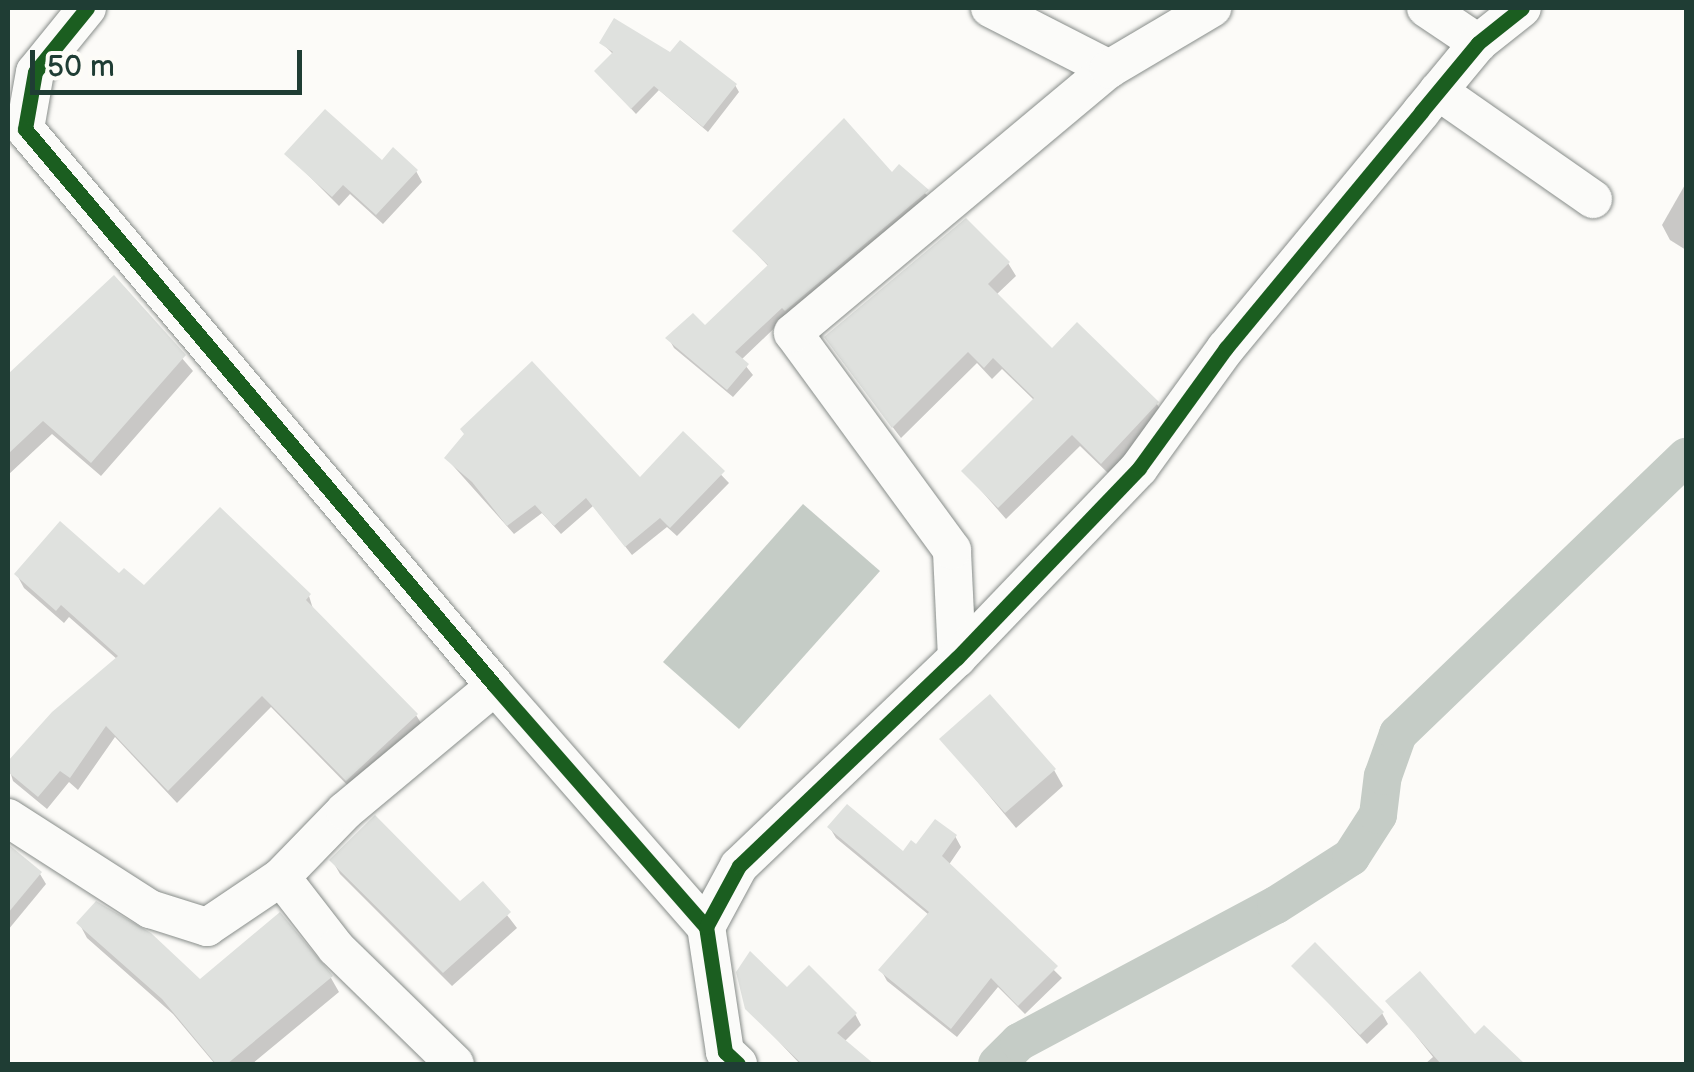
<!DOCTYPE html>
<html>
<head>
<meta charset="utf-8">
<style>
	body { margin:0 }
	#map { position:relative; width:1694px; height:1072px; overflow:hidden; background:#fcfbf8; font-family:"Balsamiq Sans",sans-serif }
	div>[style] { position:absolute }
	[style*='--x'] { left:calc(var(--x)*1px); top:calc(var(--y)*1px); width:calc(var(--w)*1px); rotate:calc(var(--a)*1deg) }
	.water>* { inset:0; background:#c5ccc6 }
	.shadow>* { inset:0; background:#0003 }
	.canal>* { height:38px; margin:-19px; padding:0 19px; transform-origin:19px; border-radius:19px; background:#c5ccc6 }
	.building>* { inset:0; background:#dfe1de }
	.roads { filter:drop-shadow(0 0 2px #888d8a) drop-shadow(0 0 2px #888d8a) }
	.minor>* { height:38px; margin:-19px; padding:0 19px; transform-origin:19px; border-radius:19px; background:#fbfbf9 }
	.cycleway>* { height:15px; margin:-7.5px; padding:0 7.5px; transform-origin:7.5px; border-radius:7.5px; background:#1b5e20 }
	span { translate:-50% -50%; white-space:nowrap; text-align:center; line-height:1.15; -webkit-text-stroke:8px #fdfcf7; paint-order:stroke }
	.frame { position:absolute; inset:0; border:10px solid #1f3d34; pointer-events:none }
	.scale { position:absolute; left:30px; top:50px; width:272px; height:45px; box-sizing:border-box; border:5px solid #1f3d34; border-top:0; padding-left:12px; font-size:30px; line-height:35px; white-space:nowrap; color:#1f3d34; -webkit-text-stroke:8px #fdfcf7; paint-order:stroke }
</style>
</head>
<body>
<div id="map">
	<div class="water">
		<i style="clip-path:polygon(803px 504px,880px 571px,739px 729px,663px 662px)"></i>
	</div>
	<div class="shadow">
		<i style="clip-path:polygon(602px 43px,671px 55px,735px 85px,739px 92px,708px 132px,659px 90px,636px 114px,597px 72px,614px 55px)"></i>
		<i style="clip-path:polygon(287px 154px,382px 163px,416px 171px,422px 182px,383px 224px,350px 194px,339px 206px)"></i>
		<i style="clip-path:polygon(899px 168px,932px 200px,788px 315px,741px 360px,753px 375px,733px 397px,674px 348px,669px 339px,705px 329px,769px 267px,735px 231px,892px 176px)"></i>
		<i style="clip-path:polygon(1686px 183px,1686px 250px,1670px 240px,1662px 225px)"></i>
		<i style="clip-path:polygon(1008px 263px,1016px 276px,996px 295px,1052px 351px,1157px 404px,1164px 416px,1110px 475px,1080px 446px,1006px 519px,964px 471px,1035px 401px,1002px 369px,992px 379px,977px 363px,901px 438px,834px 350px)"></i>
		<i style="clip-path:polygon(114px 279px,193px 371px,101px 476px,52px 434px,8px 475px,8px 377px)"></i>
		<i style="clip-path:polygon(683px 435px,729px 483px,677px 536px,667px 527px,632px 555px,593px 506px,561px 534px,542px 513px,514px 534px,447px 459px,640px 480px)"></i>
		<i style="clip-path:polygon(17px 575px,120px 577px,144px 588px,309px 596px,314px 612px,416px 715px,424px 728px,355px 793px,271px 707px,177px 803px,115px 737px,78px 790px,69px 782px,47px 809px,13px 781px,8px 765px,54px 713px,118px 660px,69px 617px,64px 623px,24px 588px)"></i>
		<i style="clip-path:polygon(942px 739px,1054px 770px,1063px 786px,1016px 828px)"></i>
		<i style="clip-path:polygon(830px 828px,903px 854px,955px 836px,961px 847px,948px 866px,1062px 978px,1025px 1014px,998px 987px,957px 1037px,887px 981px,881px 970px,929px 915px,836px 838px)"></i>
		<i style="clip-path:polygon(8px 850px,40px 874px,46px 884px,8px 930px)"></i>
		<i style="clip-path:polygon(332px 860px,460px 904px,483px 884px,517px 928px,452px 986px,340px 874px)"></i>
		<i style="clip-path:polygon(79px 923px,200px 982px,331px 978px,339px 992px,252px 1064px,215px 1064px,173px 1014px,87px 938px)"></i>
		<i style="clip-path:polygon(1294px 966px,1382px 1013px,1388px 1024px,1367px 1044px)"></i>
		<i style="clip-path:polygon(787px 991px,855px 1014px,861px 1025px,844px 1042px,870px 1064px,800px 1064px,747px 1008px)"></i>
		<i style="clip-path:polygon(1388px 1001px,1475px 1038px,1484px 1028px,1522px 1064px,1425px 1064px,1433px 1057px)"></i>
	</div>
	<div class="canal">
		<i style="--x:997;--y:1064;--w:31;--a:-45"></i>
		<i style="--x:1019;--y:1042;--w:291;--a:-28.1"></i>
		<i style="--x:1276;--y:905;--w:89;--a:-32.6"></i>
		<i style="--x:1351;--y:857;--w:50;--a:-57.3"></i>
		<i style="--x:1378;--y:815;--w:39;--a:-83"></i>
		<i style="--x:1383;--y:776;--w:45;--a:-70.3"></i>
		<i style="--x:1398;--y:734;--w:400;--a:-43.9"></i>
	</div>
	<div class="building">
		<i style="clip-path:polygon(614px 18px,670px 52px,680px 40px,737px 84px,703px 127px,654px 86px,631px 109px,594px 71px,613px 52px,599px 43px)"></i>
		<i style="clip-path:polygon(325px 109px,382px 160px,393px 147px,418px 170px,376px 215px,343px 185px,332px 197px,284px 154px)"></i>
		<i style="clip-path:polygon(844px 118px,892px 172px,899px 164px,929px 190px,785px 311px,782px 308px,735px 352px,749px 364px,727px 390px,665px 338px,693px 313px,705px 325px,768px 265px,732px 231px)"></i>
		<i style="clip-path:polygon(966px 218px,1010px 262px,988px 284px,1052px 348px,1077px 322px,1159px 402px,1101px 464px,1072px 435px,998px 508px,961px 471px,1034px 398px,993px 358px,984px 368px,968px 352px,892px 428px,824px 337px)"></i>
		<i style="clip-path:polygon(114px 275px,186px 355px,91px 463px,43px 421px,8px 454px,8px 374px)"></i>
		<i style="clip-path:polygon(532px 361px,640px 477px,683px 431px,725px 471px,670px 528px,660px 518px,625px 547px,586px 498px,554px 526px,535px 505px,507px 526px,472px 482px,444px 458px,464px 434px,460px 429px)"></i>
		<i style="clip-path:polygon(220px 507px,311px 594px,306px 600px,418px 714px,346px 781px,262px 696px,168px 791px,106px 726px,70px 778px,60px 771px,38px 797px,8px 772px,8px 761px,52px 712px,118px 656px,61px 605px,56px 611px,14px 574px,60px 521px,119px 573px,124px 568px,144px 585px)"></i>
		<i style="clip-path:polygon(990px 694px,1056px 769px,1005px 813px,939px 739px)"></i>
		<i style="clip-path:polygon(847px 804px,903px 851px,911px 840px,916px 844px,935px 819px,957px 835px,942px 856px,1058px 966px,1018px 1006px,991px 978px,951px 1029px,878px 970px,929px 912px,827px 827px)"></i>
		<i style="clip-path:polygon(375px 815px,460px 901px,483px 881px,511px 912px,443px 973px,329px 860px)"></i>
		<i style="clip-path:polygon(8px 844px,42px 872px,8px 913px)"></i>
		<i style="clip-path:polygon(96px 901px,151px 933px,200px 979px,280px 912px,333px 976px,227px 1064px,216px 1064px,162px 999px,76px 923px)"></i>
		<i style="clip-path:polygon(1315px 942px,1384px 1012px,1360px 1035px,1291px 966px)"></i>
		<i style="clip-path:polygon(750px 951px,787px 987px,809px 965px,857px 1013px,837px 1033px,874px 1064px,802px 1064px,745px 1009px,736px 972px)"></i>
		<i style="clip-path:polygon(1420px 971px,1475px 1034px,1484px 1025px,1525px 1064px,1441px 1064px,1385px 1001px)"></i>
	</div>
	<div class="roads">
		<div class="minor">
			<i style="--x:87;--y:8;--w:82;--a:129.1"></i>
			<i style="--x:35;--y:72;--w:58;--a:100"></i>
			<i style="--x:25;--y:129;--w:729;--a:49.84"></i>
			<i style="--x:495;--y:686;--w:320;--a:48.8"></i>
			<i style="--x:990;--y:8;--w:134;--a:27.1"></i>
			<i style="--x:1426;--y:8;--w:63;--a:33.9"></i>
			<i style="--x:1438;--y:91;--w:189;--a:34.9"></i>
			<i style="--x:957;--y:658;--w:108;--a:-92.7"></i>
			<i style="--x:952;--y:550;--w:269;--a:-126.2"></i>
			<i style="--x:793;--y:333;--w:412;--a:-39.9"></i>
			<i style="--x:1109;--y:69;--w:120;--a:-30.6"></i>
			<i style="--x:8;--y:818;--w:169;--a:32.7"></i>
			<i style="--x:150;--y:909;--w:60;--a:17.5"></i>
			<i style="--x:207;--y:927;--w:89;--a:-34"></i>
			<i style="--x:281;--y:877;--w:92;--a:-45.9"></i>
			<i style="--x:345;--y:811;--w:195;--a:-39.8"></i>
			<i style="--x:281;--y:877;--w:90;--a:52.2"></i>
			<i style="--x:336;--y:948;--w:166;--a:44.3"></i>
			<i style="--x:738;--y:1064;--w:18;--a:-137"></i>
			<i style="--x:725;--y:1052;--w:126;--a:-98.6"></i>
			<i style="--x:706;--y:927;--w:69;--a:-61.6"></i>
			<i style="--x:739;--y:866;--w:301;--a:-43.7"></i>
			<i style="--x:957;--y:658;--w:263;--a:-46.2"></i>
			<i style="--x:1139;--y:468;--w:148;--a:-54.1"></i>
			<i style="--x:1226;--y:348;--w:306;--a:-50.4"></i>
			<i style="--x:1421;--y:112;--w:89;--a:-50.4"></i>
			<i style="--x:1478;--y:43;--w:56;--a:-38.5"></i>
		</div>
	</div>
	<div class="cycleway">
		<i style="--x:87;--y:8;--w:82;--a:129.1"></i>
		<i style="--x:35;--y:72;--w:58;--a:100"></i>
		<i style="--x:25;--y:129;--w:729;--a:49.84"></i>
		<i style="--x:495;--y:686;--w:320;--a:48.8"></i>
		<i style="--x:738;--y:1064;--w:18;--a:-137"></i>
		<i style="--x:725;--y:1052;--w:126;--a:-98.6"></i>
		<i style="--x:706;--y:927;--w:69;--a:-61.6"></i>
		<i style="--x:739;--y:866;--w:301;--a:-43.7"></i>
		<i style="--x:957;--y:658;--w:263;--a:-46.2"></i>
		<i style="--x:1139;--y:468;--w:148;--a:-54.1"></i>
		<i style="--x:1226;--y:348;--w:306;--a:-50.4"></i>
		<i style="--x:1421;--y:112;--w:89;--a:-50.4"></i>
		<i style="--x:1478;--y:43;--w:56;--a:-38.5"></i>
	</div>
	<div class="frame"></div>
	<div class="scale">50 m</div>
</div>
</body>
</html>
